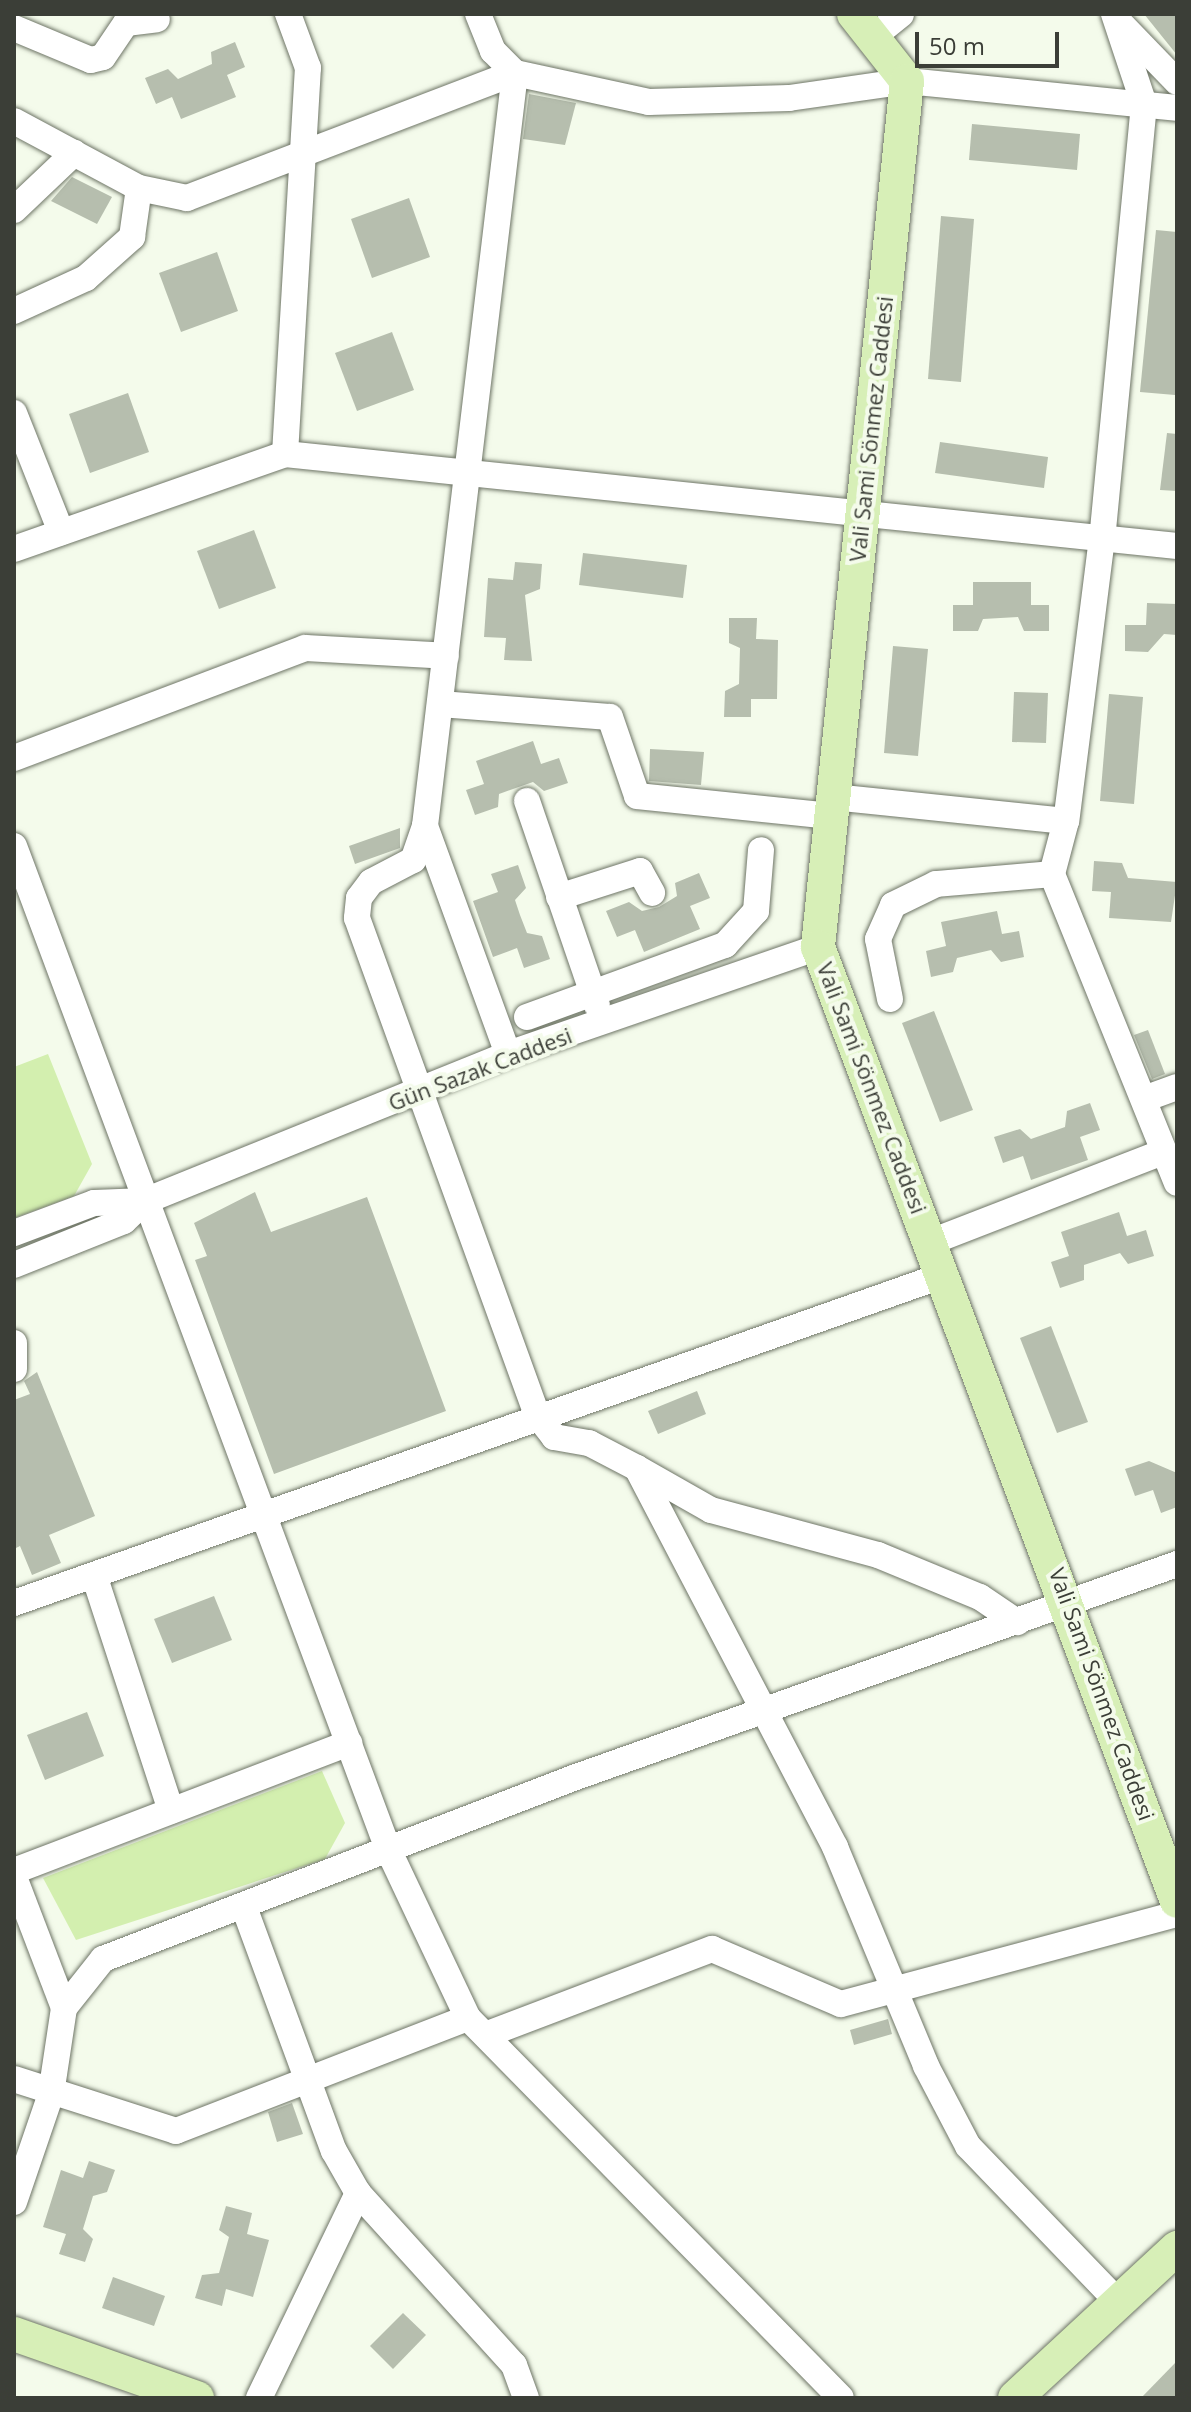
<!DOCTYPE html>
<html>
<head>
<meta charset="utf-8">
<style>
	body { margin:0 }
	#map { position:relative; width:1191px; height:2412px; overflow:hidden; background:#f4fbeb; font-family:"Open Sans",sans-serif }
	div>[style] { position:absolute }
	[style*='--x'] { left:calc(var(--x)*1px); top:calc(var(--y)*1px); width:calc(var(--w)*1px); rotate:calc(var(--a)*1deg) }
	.green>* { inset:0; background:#d3efaf }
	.building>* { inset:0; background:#b6beae }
	.roads { filter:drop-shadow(0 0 2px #6e7566) drop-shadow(0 0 2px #6e7566) }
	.minor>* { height:26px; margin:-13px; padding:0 13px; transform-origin:13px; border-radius:13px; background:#fff }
	.major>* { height:34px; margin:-17px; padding:0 17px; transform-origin:17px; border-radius:17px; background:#d7efb7 }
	span { translate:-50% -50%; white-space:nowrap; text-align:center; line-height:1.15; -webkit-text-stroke:8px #f4fbeb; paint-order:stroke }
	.street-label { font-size:22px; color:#3b3e37 }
	.frame { position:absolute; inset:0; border:16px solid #3b3e37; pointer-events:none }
	.scale { position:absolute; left:915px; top:32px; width:144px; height:36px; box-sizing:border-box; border:4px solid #3b3e37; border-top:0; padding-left:10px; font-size:24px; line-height:28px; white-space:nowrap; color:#3b3e37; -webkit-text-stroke:6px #f4fbeb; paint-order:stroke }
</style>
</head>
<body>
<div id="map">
	<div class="green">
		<i style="clip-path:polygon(48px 1054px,92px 1164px,74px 1196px,14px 1218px,14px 1067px)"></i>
		<i style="clip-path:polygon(322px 1771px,345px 1823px,325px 1859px,76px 1940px,43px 1878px)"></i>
	</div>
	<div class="building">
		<i style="clip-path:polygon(1144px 14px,1177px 14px,1177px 55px)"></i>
		<i style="clip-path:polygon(235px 42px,245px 67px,227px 75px,236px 97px,181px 119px,172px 97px,156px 104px,145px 78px,168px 69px,178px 79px,212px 64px,211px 52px)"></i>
		<i style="clip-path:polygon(529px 94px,576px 103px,565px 145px,523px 139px)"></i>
		<i style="clip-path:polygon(972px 124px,1080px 134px,1077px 170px,969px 160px)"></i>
		<i style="clip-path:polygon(72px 177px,112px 197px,97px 224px,51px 201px)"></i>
		<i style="clip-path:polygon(409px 198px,430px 257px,372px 278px,351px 219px)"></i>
		<i style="clip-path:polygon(941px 216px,974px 219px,961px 382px,928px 379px)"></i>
		<i style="clip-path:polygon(1156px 230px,1177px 232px,1175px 395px,1140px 392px)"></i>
		<i style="clip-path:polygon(217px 252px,238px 311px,181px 332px,159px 273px)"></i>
		<i style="clip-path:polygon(392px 332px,414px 390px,357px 411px,335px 353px)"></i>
		<i style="clip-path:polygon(128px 393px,149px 452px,90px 473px,69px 414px)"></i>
		<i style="clip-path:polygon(1167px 433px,1177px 434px,1177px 491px,1160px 490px)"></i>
		<i style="clip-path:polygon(940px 442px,1048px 457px,1044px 488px,935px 473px)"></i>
		<i style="clip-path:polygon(254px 530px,276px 588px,219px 609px,197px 551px)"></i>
		<i style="clip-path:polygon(583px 553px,687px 565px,683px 598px,579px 585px)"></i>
		<i style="clip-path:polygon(515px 562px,542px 564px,540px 589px,525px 595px,532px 661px,504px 660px,506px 638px,484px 637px,488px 578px,513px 580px)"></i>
		<i style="clip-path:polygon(973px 582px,1031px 582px,1031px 605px,1049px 605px,1049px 631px,1024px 631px,1018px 617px,983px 619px,978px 631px,953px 631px,953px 605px,973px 605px)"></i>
		<i style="clip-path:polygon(1147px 603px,1177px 604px,1177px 635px,1164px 634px,1148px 652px,1125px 651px,1125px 625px,1146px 625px)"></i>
		<i style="clip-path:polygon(729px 618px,757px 618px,756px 639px,778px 640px,777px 699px,751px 699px,751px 717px,724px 717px,725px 691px,739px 684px,740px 648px,729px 643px)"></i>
		<i style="clip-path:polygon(893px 646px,928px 649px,918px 756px,884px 753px)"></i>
		<i style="clip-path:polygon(1014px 692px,1048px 693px,1046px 743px,1012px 742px)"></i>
		<i style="clip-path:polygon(1109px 694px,1143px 697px,1134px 804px,1100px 801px)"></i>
		<i style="clip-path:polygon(533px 741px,541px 764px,559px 758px,568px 783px,544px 791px,533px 782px,499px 794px,498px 807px,475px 815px,466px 790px,484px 784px,476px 761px)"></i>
		<i style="clip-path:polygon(650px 749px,704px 752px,701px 785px,649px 781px)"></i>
		<i style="clip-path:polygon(400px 828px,400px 848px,355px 864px,349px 846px)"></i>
		<i style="clip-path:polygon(1094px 861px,1122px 863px,1128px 878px,1177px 882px,1171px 922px,1109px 918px,1111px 892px,1092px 891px)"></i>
		<i style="clip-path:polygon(518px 865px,526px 888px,515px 900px,520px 915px,527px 933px,542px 936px,550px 959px,524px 968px,517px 948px,493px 957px,473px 901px,498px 892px,491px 874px)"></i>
		<i style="clip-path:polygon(699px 873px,710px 898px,690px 906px,700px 929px,644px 952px,635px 930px,617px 937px,606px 911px,629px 902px,642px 911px,659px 907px,677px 896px,675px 883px)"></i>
		<i style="clip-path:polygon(997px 911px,1002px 934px,1019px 931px,1024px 957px,1001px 962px,991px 950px,957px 958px,953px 972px,931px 977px,926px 951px,946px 946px,941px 922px)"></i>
		<i style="clip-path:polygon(934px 1011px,973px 1110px,940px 1122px,902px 1023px)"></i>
		<i style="clip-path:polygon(1148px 1030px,1165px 1074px,1152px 1079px,1134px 1035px)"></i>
		<i style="clip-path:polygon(1090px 1103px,1100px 1130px,1080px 1137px,1088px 1160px,1031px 1180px,1023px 1156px,1003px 1163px,994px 1137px,1020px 1129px,1031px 1139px,1065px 1127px,1067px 1111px)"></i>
		<i style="clip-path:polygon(255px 1192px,271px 1232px,367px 1197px,446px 1411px,274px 1474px,195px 1260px,207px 1256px,194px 1223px)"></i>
		<i style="clip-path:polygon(1119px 1212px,1127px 1236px,1146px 1230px,1154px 1256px,1128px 1264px,1120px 1253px,1084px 1265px,1084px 1280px,1060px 1288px,1051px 1262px,1069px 1256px,1061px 1232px)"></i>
		<i style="clip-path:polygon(1051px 1326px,1088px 1422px,1057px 1433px,1020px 1338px)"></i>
		<i style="clip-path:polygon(37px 1372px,95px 1516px,49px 1535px,61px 1563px,32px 1575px,20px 1546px,14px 1549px,14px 1400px,30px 1394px,24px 1381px)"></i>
		<i style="clip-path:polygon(697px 1391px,706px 1414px,658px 1434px,648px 1411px)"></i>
		<i style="clip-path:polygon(1149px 1461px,1177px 1473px,1177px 1507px,1161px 1513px,1153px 1490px,1135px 1496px,1125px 1469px)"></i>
		<i style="clip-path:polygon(214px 1596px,232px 1640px,172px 1663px,154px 1619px)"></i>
		<i style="clip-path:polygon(87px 1712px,104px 1756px,45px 1780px,27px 1735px)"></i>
		<i style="clip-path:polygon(888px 2019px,892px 2034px,854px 2045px,850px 2030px)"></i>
		<i style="clip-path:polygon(292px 2103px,303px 2134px,277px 2142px,268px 2112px)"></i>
		<i style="clip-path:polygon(89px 2161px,115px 2170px,107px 2192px,93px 2196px,83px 2229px,93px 2239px,85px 2262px,59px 2254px,66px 2234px,43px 2227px,61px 2170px,83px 2178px)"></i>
		<i style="clip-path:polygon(226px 2206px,252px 2213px,247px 2234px,269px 2240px,253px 2297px,226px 2289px,222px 2306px,195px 2298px,202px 2275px,219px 2273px,229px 2237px,219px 2230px)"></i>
		<i style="clip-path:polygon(113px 2277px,165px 2296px,154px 2326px,102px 2308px)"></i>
		<i style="clip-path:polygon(403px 2313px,426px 2335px,393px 2369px,370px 2346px)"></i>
		<i style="clip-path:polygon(1177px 2361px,1177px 2398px,1141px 2398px)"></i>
	</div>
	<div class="roads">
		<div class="minor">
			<i style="--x:478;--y:14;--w:40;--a:68"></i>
			<i style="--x:493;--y:51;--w:31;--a:45"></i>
			<i style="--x:515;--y:73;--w:137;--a:12.2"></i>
			<i style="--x:649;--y:102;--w:140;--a:-1.6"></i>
			<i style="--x:789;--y:98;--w:119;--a:-8.2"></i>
			<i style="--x:907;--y:81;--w:271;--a:5.7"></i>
			<i style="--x:1114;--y:14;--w:95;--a:71.6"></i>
			<i style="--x:1144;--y:104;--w:436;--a:95.5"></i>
			<i style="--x:1102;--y:538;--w:285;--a:97.2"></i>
			<i style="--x:1066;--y:821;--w:55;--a:104.8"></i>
			<i style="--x:1052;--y:874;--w:333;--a:68"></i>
			<i style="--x:1120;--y:23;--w:82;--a:46"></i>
			<i style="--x:14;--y:28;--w:83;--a:22.6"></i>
			<i style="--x:91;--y:60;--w:12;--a:-14"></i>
			<i style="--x:103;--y:57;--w:41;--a:-55.9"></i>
			<i style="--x:126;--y:23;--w:31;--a:-7"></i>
			<i style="--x:873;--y:37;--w:36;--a:-39"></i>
			<i style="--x:14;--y:121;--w:142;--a:28.2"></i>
			<i style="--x:139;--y:188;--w:49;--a:11.8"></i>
			<i style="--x:187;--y:198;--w:351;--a:-20.9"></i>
			<i style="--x:515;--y:73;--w:758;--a:96.82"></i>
			<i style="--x:425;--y:826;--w:243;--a:70"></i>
			<i style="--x:14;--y:210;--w:83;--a:-43.5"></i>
			<i style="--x:14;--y:311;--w:79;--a:-24.6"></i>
			<i style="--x:86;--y:278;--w:62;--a:-41.7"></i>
			<i style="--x:132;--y:237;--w:49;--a:-81.9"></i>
			<i style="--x:14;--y:413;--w:128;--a:68.4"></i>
			<i style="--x:285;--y:454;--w:387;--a:-86.6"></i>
			<i style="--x:308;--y:68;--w:58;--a:-110.3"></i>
			<i style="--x:14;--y:549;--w:287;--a:-19.3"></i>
			<i style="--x:285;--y:454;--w:897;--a:5.89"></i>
			<i style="--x:440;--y:704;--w:170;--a:4.4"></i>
			<i style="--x:610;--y:717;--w:83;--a:71.1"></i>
			<i style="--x:637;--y:796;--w:195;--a:5.9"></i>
			<i style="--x:14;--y:758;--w:311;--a:-20.7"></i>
			<i style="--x:305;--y:648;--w:141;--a:3.2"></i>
			<i style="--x:833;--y:797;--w:234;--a:5.9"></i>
			<i style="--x:527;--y:801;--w:216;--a:71.1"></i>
			<i style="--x:425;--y:826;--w:36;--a:109"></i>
			<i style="--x:413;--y:860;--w:47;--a:152.4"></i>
			<i style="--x:371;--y:882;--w:20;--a:127"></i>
			<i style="--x:359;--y:898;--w:20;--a:96"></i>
			<i style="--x:357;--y:918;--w:529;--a:70.09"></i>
			<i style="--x:537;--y:1415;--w:28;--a:52"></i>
			<i style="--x:554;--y:1437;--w:36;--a:10"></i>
			<i style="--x:589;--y:1443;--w:54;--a:27.5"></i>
			<i style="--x:637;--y:1468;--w:428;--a:62.4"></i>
			<i style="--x:835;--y:1847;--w:237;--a:67.4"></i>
			<i style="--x:926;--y:2066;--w:90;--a:62.3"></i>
			<i style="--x:968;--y:2146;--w:216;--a:46.1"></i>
			<i style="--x:14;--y:846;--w:1070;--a:69.55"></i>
			<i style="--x:388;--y:1849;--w:187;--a:64.7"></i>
			<i style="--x:468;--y:2018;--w:532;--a:45.53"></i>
			<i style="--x:559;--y:897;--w:85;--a:-17.8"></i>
			<i style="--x:640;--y:871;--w:25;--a:61"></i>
			<i style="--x:890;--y:999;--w:61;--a:-101.3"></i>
			<i style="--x:878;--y:939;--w:37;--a:-66"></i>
			<i style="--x:893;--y:905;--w:48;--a:-26"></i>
			<i style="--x:936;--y:884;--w:116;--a:-4.9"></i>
			<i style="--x:527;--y:1017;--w:211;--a:-20"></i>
			<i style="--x:725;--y:945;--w:46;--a:-47.6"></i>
			<i style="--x:756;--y:911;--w:61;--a:-85.3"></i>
			<i style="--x:1144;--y:1099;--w:35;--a:-20"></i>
			<i style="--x:14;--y:1233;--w:85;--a:-20.6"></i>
			<i style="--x:94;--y:1203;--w:51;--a:-2.2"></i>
			<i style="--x:931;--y:1242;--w:249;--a:-21.2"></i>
			<i style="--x:14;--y:1265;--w:118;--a:-21.8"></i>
			<i style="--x:124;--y:1221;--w:29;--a:-44"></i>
			<i style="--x:145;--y:1201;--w:392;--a:-22"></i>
			<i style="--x:508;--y:1054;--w:328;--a:-19"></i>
			<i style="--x:14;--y:1343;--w:26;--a:90"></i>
			<i style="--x:637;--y:1468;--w:85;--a:29.6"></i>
			<i style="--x:711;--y:1510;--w:173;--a:15.1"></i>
			<i style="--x:878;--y:1555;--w:110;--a:22.4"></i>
			<i style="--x:980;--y:1597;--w:45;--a:34"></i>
			<i style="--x:94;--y:1575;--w:248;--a:71.9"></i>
			<i style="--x:14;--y:1603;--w:986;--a:-19.43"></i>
			<i style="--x:14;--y:1871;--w:359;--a:-20.9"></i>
			<i style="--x:14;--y:1877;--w:140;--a:69.1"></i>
			<i style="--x:244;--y:1907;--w:260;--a:69.8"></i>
			<i style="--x:334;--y:2151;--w:48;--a:60.3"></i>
			<i style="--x:358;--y:2193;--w:232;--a:47.8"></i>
			<i style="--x:514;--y:2365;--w:35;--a:70"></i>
			<i style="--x:488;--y:2034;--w:240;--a:-20.8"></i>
			<i style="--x:712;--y:1949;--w:140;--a:23.1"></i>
			<i style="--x:841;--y:2004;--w:348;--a:-15"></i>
			<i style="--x:14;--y:2079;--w:170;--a:17.8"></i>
			<i style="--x:176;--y:2131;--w:313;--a:-21.2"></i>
			<i style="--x:14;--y:2202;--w:114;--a:-71.1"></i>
			<i style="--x:51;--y:2094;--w:87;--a:-81.4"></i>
			<i style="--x:64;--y:2008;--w:63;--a:-51.5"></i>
			<i style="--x:103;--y:1959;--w:507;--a:-21.05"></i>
			<i style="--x:576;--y:1777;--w:638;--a:-19.51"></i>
			<i style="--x:259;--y:2398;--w:228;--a:-64.2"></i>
		</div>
		<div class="major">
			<i style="--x:854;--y:14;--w:85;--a:51.7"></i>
			<i style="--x:907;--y:81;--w:871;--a:95.87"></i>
			<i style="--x:818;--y:947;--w:1019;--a:69.38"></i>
			<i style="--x:14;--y:2334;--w:194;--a:19.3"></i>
			<i style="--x:1015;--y:2398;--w:221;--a:-42.8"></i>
		</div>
	</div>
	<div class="street-label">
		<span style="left:871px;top:429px;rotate:-84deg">Vali Sami Sönmez Caddesi</span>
		<span style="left:480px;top:1069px;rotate:-21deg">Gün Sazak Caddesi</span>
		<span style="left:872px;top:1088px;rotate:69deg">Vali Sami Sönmez Caddesi</span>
		<span style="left:1102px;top:1694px;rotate:70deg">Vali Sami Sönmez Caddesi</span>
	</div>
	<div class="frame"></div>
	<div class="scale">50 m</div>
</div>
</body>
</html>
